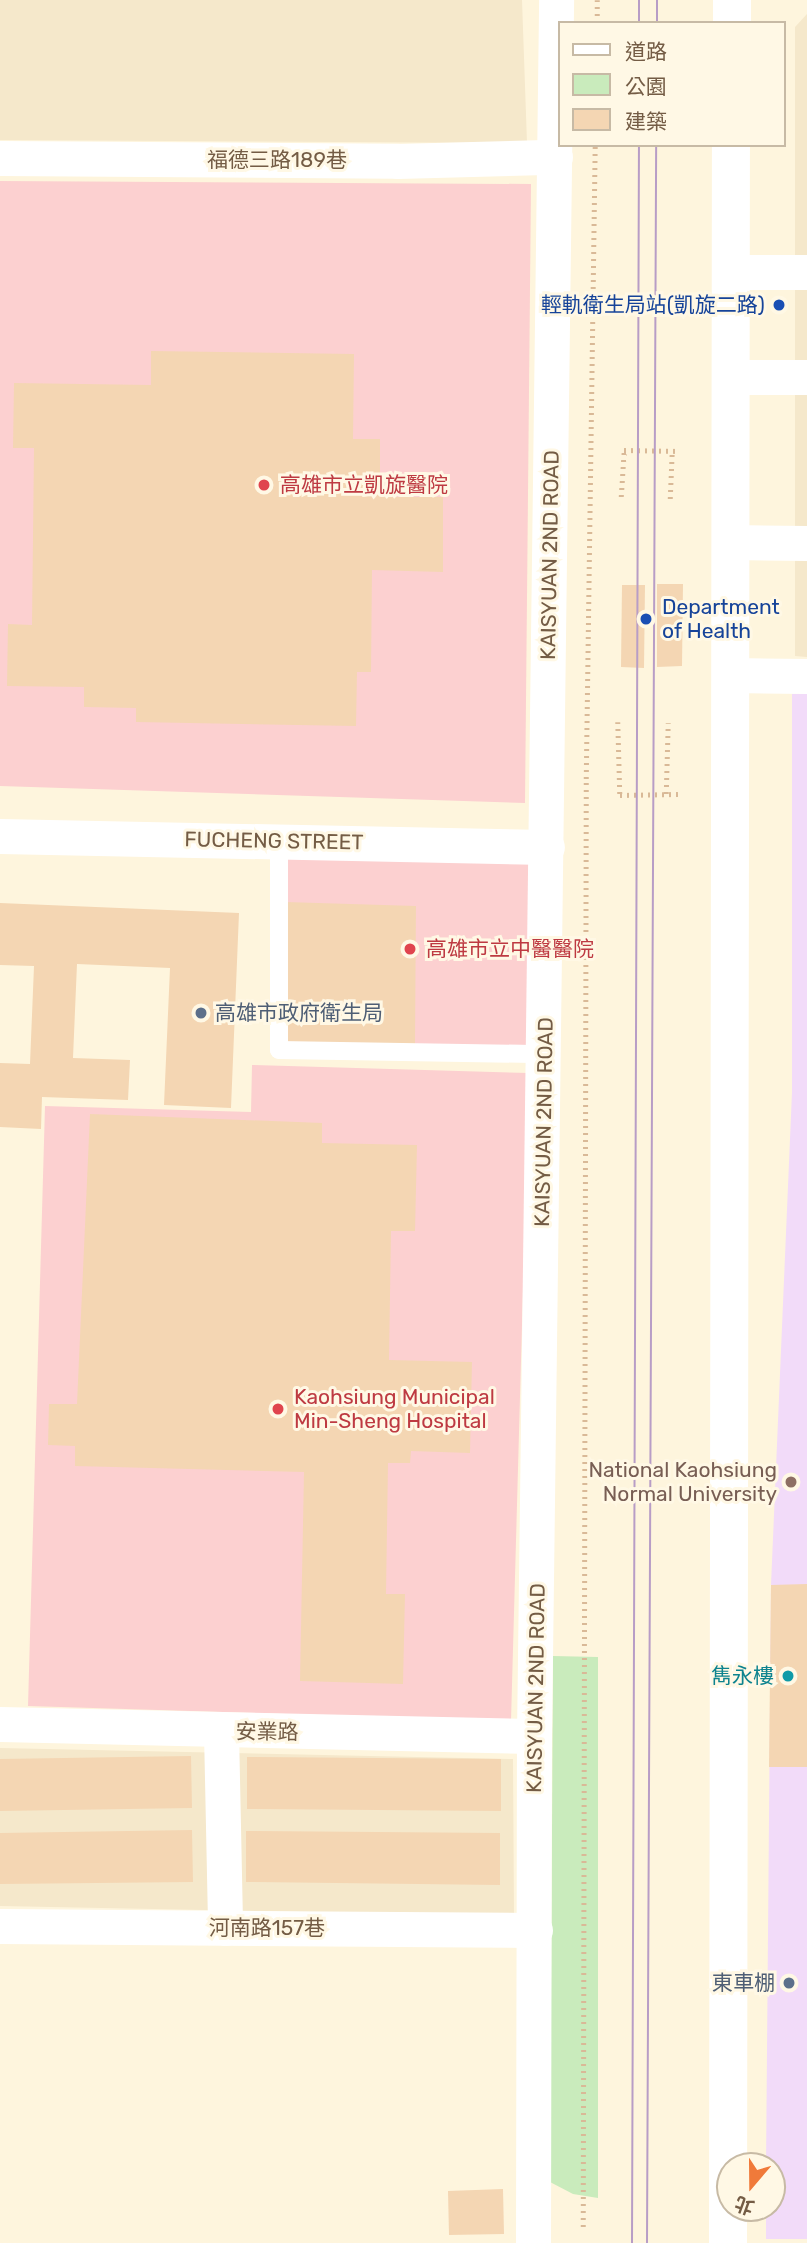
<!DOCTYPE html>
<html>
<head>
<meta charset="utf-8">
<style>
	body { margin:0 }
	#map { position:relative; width:807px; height:2243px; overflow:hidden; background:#fef5dd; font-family:Rubik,"Noto Sans TC",sans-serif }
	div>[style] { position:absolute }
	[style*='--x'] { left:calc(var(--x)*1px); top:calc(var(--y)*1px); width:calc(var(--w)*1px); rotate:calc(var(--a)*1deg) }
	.residential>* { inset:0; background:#f5e8cb }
	.education>* { inset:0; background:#f2dbf9 }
	.medical>* { inset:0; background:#fcd0d0 }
	.green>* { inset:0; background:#c9ebbc }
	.building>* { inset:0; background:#f4d6b3 }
	.path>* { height:4.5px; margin-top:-2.25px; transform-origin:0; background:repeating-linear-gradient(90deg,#d9b997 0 2px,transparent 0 7px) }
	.lane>* { height:18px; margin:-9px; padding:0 9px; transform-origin:9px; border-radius:9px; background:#fff }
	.street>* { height:35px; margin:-17.5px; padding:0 17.5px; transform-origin:17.5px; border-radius:17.5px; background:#fff }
	.secondary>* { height:38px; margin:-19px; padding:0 19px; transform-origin:19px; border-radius:19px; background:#fff }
	.tram>* { height:2px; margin:-1px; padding:0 1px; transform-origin:1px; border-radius:1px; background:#b89dc6 }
	.dots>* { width:19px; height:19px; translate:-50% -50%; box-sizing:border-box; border:4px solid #fff8e5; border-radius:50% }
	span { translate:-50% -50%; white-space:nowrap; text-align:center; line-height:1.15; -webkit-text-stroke:6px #fff8e5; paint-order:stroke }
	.street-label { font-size:21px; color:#745c45 }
	.transit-label { font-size:21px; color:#164399 }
	.right { translate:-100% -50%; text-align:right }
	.left { translate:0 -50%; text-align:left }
	.health-label { font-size:21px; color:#be3a42 }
	.service-label { font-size:21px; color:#4e5e75 }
	.education-label { font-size:21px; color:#785e54 }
	.culture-label { font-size:21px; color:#0d838f }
	.legend { position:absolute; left:558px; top:21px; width:228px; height:126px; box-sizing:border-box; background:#fff8e5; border:2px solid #c7baa5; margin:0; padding:9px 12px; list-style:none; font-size:21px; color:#745c45 }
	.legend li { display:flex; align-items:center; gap:14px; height:35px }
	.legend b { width:35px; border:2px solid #c7baa5 }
	.north { position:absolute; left:716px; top:2152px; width:70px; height:70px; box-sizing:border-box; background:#fff8e5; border:2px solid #c7baa5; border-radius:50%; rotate:200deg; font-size:19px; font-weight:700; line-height:28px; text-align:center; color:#745c45 }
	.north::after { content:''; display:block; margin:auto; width:24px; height:32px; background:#f07a3a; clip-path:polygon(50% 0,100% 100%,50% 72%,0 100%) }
</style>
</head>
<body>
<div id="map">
	<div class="residential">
		<i style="clip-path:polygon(0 0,522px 0,527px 143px,0 140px)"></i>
		<i style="clip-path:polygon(807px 14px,807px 657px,795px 656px,795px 27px)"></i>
		<i style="clip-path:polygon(0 1748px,513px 1759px,514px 1916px,0 1906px)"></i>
	</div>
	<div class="education">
		<i style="clip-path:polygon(792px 694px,807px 694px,807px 2239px,766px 2239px,766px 2208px,772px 2208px,772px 2166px,766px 2166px,771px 1585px,792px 1092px)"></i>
	</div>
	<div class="medical">
		<i style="clip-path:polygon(0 181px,531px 184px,525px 803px,0 786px)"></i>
		<i style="clip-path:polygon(288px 841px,534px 856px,532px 1054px,287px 1042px)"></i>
		<i style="clip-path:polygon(252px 1065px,529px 1073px,511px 1721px,28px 1706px,45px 1106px,251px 1112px)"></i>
	</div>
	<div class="green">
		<i style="clip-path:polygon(553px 1656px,598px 1657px,598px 2198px,573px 2194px,550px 2182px)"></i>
	</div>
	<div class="building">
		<i style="clip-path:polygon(151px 351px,354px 354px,353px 439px,380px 439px,380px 497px,443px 497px,443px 572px,372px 570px,371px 672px,357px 672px,356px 726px,136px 722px,136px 708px,84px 707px,84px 687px,7px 686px,8px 624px,32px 625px,34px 448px,13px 448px,14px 383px,151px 385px)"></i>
		<i style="clip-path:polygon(657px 584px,683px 584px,682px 666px,657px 667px)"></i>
		<i style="clip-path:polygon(622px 585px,645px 585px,644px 668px,621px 667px)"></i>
		<i style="clip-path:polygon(285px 902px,416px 906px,415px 1045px,287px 1042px)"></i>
		<i style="clip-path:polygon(0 903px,239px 913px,231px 1108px,164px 1105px,170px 968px,77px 964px,73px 1058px,130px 1060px,128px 1100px,42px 1097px,41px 1129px,0 1127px,0 1063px,30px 1064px,34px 966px,0 965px)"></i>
		<i style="clip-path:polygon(90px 1114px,322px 1123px,322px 1143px,417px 1145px,415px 1231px,391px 1231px,389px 1360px,472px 1362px,470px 1453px,411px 1451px,410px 1463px,388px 1463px,386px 1594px,405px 1594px,403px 1684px,300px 1681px,304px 1472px,75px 1466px,75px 1446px,48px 1445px,49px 1404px,77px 1404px)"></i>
		<i style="clip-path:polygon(807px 1584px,807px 1767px,769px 1767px,771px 1585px)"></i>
		<i style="clip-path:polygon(191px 1756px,192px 1808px,0 1811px,0 1759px)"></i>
		<i style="clip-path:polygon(247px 1757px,501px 1759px,501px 1811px,247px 1809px)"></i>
		<i style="clip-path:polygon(192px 1830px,193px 1882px,0 1884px,0 1833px)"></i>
		<i style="clip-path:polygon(246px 1831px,500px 1833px,500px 1885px,246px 1882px)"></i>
		<i style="clip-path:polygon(503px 2189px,504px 2234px,449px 2235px,448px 2191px)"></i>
	</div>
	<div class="path">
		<i style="--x:597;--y:23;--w:23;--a:-90"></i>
		<i style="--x:621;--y:497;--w:47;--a:-86.3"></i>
		<i style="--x:624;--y:450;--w:56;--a:1"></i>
		<i style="--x:670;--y:499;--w:48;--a:-87.6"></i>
		<i style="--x:618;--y:722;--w:73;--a:88.4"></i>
		<i style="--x:620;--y:795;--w:58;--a:-1"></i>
		<i style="--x:666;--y:794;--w:71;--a:-88.4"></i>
		<i style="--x:583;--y:2227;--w:1448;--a:-89.88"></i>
		<i style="--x:586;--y:779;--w:634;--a:-89.19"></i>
	</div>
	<div class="lane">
		<i style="--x:279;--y:841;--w:209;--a:90"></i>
		<i style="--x:279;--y:1050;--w:267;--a:0.9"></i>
	</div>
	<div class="street">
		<i style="--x:0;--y:158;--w:397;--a:0.4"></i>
		<i style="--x:397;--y:161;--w:158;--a:-1.5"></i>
		<i style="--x:731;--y:272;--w:76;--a:0"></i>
		<i style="--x:731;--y:377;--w:76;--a:0"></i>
		<i style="--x:731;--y:542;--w:76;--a:0.8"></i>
		<i style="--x:731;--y:675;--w:76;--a:0.8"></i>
		<i style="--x:0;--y:836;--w:547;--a:1.15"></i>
		<i style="--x:0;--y:1724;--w:534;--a:1.29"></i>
		<i style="--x:221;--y:1731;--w:197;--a:88.8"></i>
		<i style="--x:0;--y:1926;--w:535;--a:0.43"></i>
		<i style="--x:533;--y:2243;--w:507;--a:-89.89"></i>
		<i style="--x:534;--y:1736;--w:1736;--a:-89.27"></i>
	</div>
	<div class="secondary">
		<i style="--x:732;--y:23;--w:23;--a:-90"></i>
		<i style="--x:728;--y:2243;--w:2098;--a:-89.92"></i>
	</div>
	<div class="tram">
		<i style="--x:639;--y:23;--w:23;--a:-90"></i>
		<i style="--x:657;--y:23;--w:23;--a:-90"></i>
		<i style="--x:632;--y:2243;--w:2098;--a:-89.81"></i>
		<i style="--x:647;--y:2243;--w:2098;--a:-89.75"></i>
	</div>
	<div class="dots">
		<i style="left:779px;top:305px;background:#1a4fb4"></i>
		<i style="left:264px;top:485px;background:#e0444e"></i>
		<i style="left:646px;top:619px;background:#1a4fb4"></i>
		<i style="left:410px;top:949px;background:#e0444e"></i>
		<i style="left:201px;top:1013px;background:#5c6f8a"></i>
		<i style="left:278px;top:1409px;background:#e0444e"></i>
		<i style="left:791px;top:1482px;background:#8d6e63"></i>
		<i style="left:788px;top:1676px;background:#0f9aa8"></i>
		<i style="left:789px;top:1983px;background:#5c6f8a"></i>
	</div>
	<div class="street-label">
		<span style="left:277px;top:160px">福德三路189巷</span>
		<span style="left:550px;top:555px;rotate:-89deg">KAISYUAN 2ND ROAD</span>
		<span style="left:274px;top:841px;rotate:1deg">FUCHENG STREET</span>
		<span style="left:544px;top:1122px;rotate:-89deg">KAISYUAN 2ND ROAD</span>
		<span style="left:536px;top:1688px;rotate:-89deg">KAISYUAN 2ND ROAD</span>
		<span style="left:267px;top:1732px;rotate:1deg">安業路</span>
		<span style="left:267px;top:1928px">河南路157巷</span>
	</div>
	<div class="transit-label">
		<span class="right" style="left:765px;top:305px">輕軌衛生局站(凱旋二路)</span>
		<span class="left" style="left:662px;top:619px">Department<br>of Health</span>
	</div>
	<div class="health-label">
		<span class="left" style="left:280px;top:485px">高雄市立凱旋醫院</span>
		<span class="left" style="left:426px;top:949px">高雄市立中醫醫院</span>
		<span class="left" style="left:294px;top:1409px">Kaohsiung Municipal<br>Min-Sheng Hospital</span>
	</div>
	<div class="service-label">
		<span class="left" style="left:215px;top:1013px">高雄市政府衛生局</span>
		<span class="right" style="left:775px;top:1983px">東車棚</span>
	</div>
	<div class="education-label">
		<span class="right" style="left:777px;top:1482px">National Kaohsiung<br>Normal University</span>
	</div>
	<div class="culture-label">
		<span class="right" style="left:774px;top:1676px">雋永樓</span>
	</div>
	<ul class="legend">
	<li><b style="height:9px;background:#fff"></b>道路</li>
	<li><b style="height:19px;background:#c9ebbc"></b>公園</li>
	<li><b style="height:19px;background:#f4d6b3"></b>建築</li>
	</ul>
	<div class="north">北</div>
</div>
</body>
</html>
